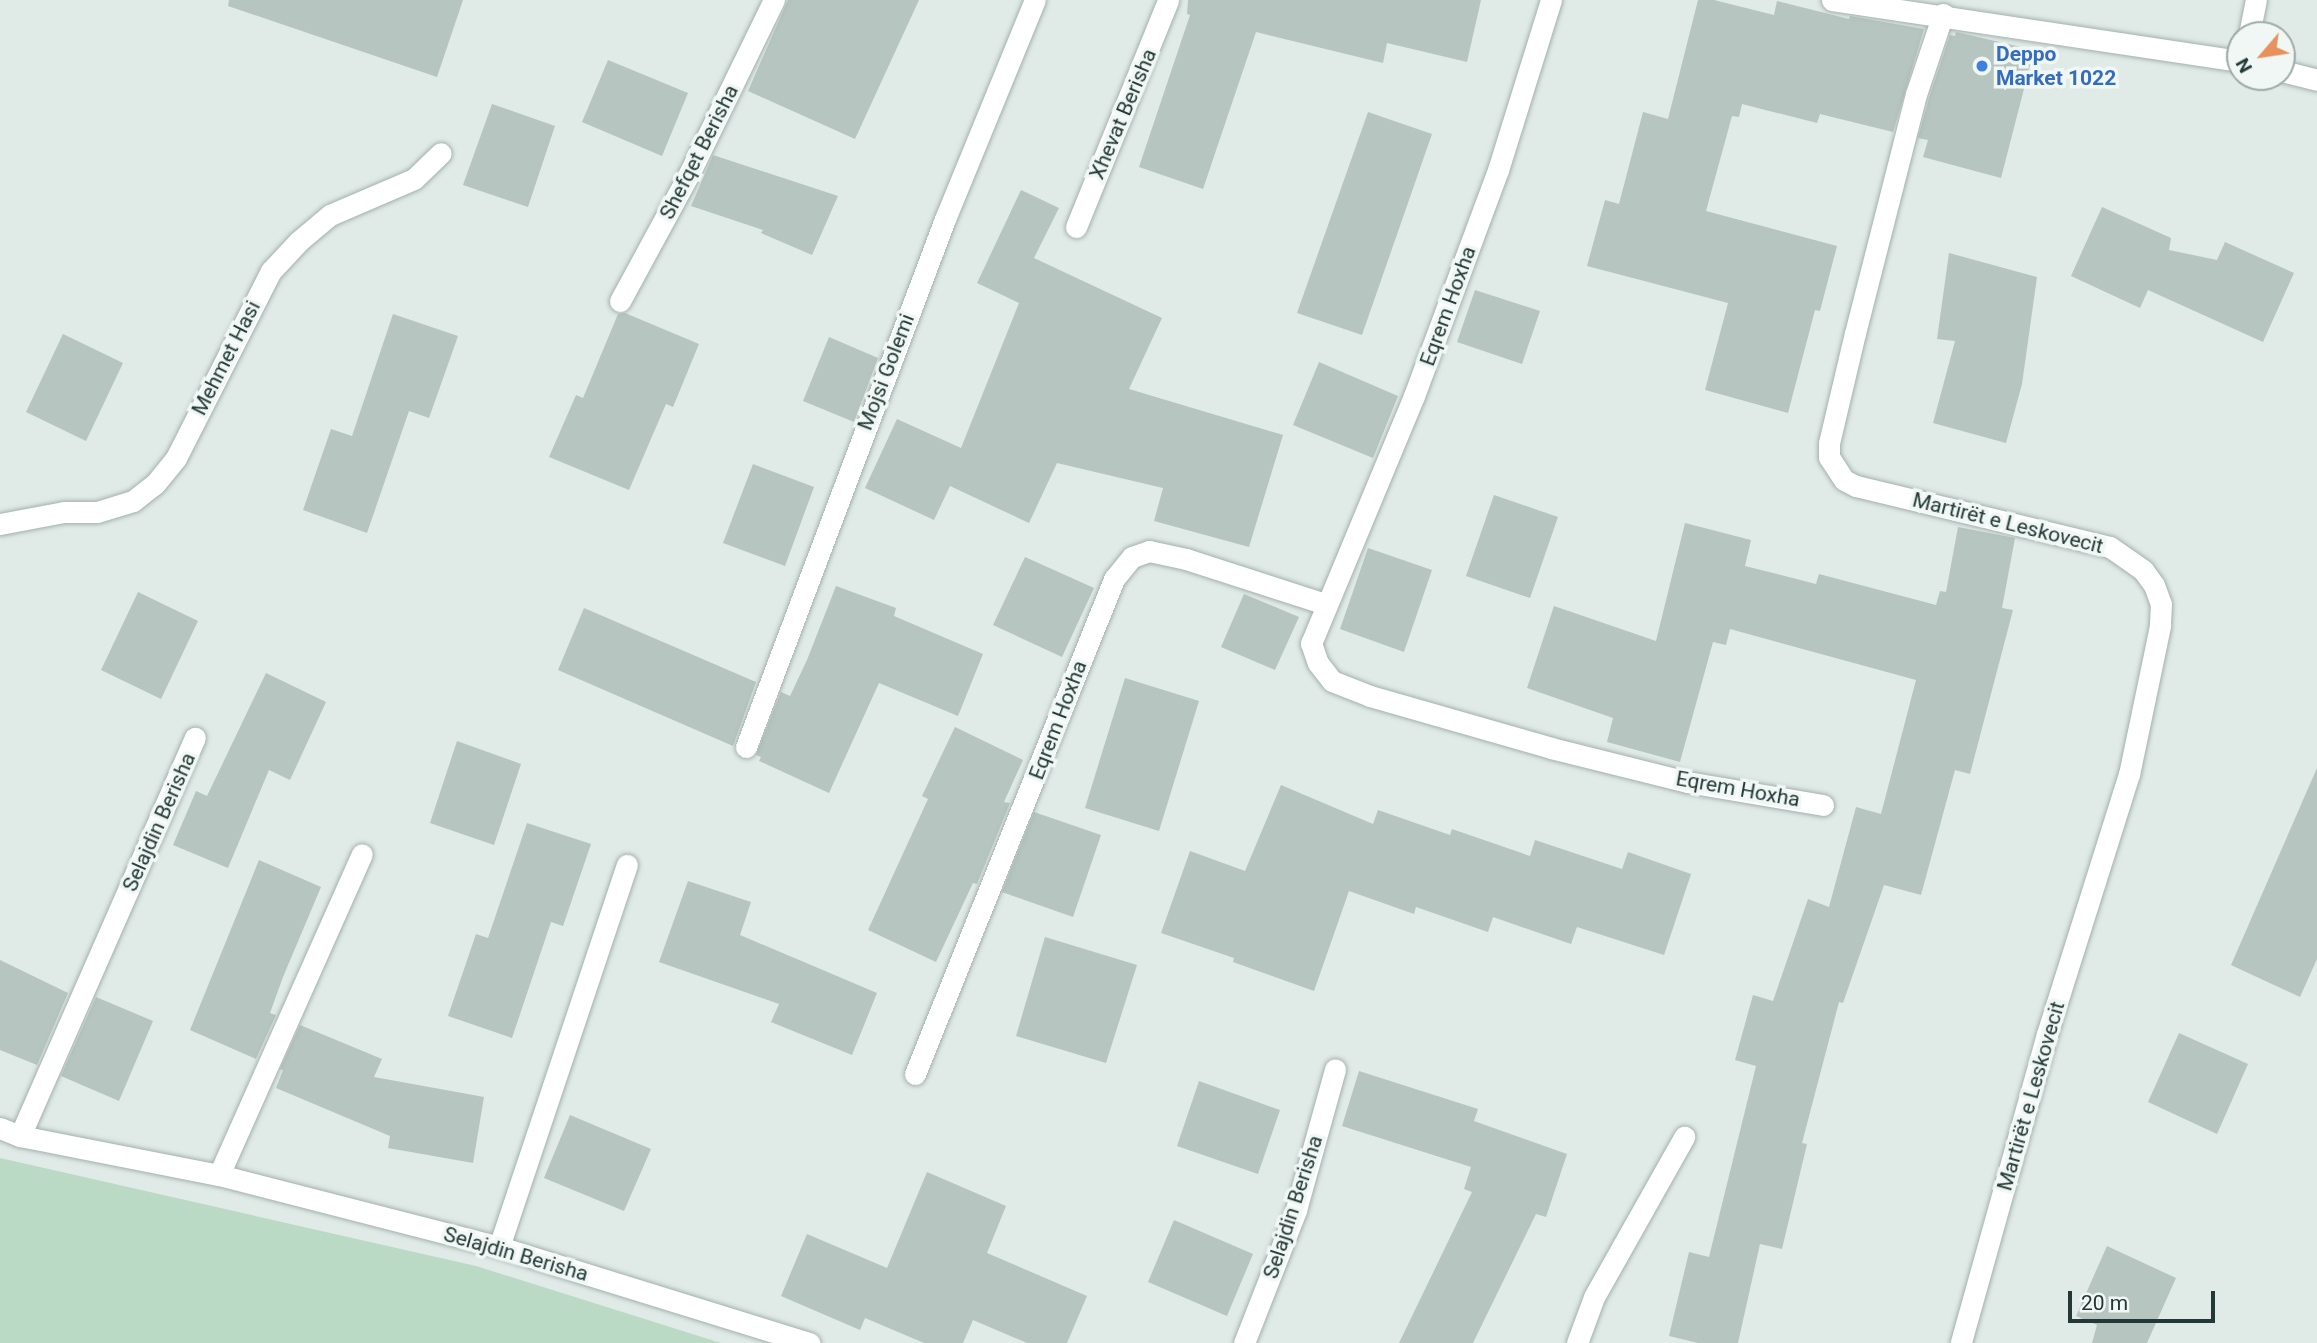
<!DOCTYPE html>
<html>
<head>
<meta charset="utf-8">
<style>
	body { margin:0 }
	#map { position:relative; width:2317px; height:1343px; overflow:hidden; background:#e0eae7; font-family:Roboto,sans-serif }
	div>[style] { position:absolute }
	[style*='--x'] { left:calc(var(--x)*1px); top:calc(var(--y)*1px); width:calc(var(--w)*1px); rotate:calc(var(--a)*1deg) }
	.green>* { inset:0; background:#badac6 }
	.building>* { inset:0; background:#b6c5c0 }
	.roads { filter:drop-shadow(0 0 2px #a3b1ae) drop-shadow(0 0 2px #a3b1ae) }
	.minor>* { height:21px; margin:-10.5px; padding:0 10.5px; transform-origin:10.5px; border-radius:10.5px; background:#fff }
	.dots>* { width:19px; height:19px; translate:-50% -50%; box-sizing:border-box; border:4px solid #f0f7f4; border-radius:50% }
	span { translate:-50% -50%; white-space:nowrap; text-align:center; line-height:1.15; -webkit-text-stroke:7px #f0f7f4; paint-order:stroke }
	.shop-label { font-size:21px; color:#366cbe; font-weight:700 }
	.left { translate:0 -50%; text-align:left }
	.street-label { font-size:21px; color:#223936 }
	.north { position:absolute; left:2226px; top:21px; width:70px; height:70px; box-sizing:border-box; background:#f0f7f4; border:2px solid #9eaba8; border-radius:50%; rotate:241deg; font-size:19px; font-weight:700; line-height:28px; text-align:center; color:#223936 }
	.north::after { content:''; display:block; margin:auto; width:24px; height:32px; background:#e9905f; clip-path:polygon(50% 0,100% 100%,50% 72%,0 100%) }
	.scale { position:absolute; left:2068px; top:1291px; width:147px; height:32px; box-sizing:border-box; border:4px solid #223936; border-top:0; padding-left:9px; font-size:21px; line-height:24px; white-space:nowrap; color:#223936; -webkit-text-stroke:5px #f0f7f4; paint-order:stroke }
</style>
</head>
<body>
<div id="map">
	<div class="green">
		<i style="clip-path:polygon(0 1158px,476px 1266px,721px 1343px,0 1343px)"></i>
	</div>
	<div class="building">
		<i style="clip-path:polygon(229px 0,463px 0,437px 77px,228px 6px)"></i>
		<i style="clip-path:polygon(788px 0,919px 0,855px 139px,748px 91px)"></i>
		<i style="clip-path:polygon(1188px 0,1481px 0,1467px 62px,1387px 43px,1383px 63px,1256px 32px,1203px 189px,1139px 167px,1190px 15px,1187px 14px)"></i>
		<i style="clip-path:polygon(1698px 0,1714px 0,1774px 15px,1777px 1px,1849px 19px,1850px 16px,1924px 29px,1893px 132px,1820px 114px,1817px 123px,1742px 104px,1739px 117px,1732px 116px,1706px 211px,1837px 246px,1820px 311px,1815px 310px,1788px 413px,1705px 390px,1728px 303px,1587px 266px,1605px 200px,1619px 204px,1643px 112px,1668px 119px)"></i>
		<i style="clip-path:polygon(1956px 32px,2034px 50px,2001px 178px,1923px 157px,1928px 140px,1918px 138px,1929px 98px,1950px 35px,1955px 36px)"></i>
		<i style="clip-path:polygon(608px 60px,688px 93px,662px 156px,582px 122px)"></i>
		<i style="clip-path:polygon(492px 104px,555px 126px,528px 207px,463px 185px)"></i>
		<i style="clip-path:polygon(1368px 112px,1432px 134px,1362px 335px,1297px 313px)"></i>
		<i style="clip-path:polygon(713px 155px,838px 196px,812px 255px,761px 233px,763px 230px,691px 206px)"></i>
		<i style="clip-path:polygon(1021px 190px,1059px 208px,1034px 258px,1162px 318px,1129px 389px,1283px 435px,1249px 547px,1154px 521px,1163px 488px,1057px 463px,1029px 523px,950px 486px,934px 520px,865px 488px,897px 419px,961px 448px,1019px 303px,977px 283px)"></i>
		<i style="clip-path:polygon(2102px 207px,2171px 238px,2169px 250px,2217px 260px,2225px 242px,2294px 273px,2263px 342px,2148px 290px,2140px 308px,2071px 276px)"></i>
		<i style="clip-path:polygon(1949px 253px,2037px 277px,2022px 384px,2006px 443px,1933px 423px,1955px 341px,1937px 339px)"></i>
		<i style="clip-path:polygon(1475px 290px,1540px 311px,1522px 364px,1457px 342px)"></i>
		<i style="clip-path:polygon(625px 313px,699px 344px,673px 407px,666px 404px,629px 490px,549px 457px,576px 395px,583px 398px,618px 314px)"></i>
		<i style="clip-path:polygon(393px 314px,458px 336px,429px 418px,409px 411px,367px 533px,303px 510px,331px 429px,352px 436px)"></i>
		<i style="clip-path:polygon(63px 334px,123px 363px,86px 441px,26px 412px)"></i>
		<i style="clip-path:polygon(829px 337px,878px 358px,854px 422px,803px 401px)"></i>
		<i style="clip-path:polygon(1319px 362px,1398px 396px,1373px 458px,1293px 425px)"></i>
		<i style="clip-path:polygon(753px 464px,814px 487px,785px 566px,723px 543px)"></i>
		<i style="clip-path:polygon(1494px 495px,1558px 517px,1530px 598px,1466px 576px)"></i>
		<i style="clip-path:polygon(1685px 523px,1751px 540px,1745px 566px,1816px 584px,1819px 574px,1936px 605px,1940px 591px,1946px 592px,1958px 527px,2015px 538px,2002px 608px,2013px 610px,1970px 774px,1955px 770px,1921px 895px,1884px 885px,1843px 1003px,1839px 1002px,1802px 1143px,1807px 1144px,1782px 1249px,1760px 1244px,1738px 1343px,1698px 1343px,1669px 1336px,1689px 1252px,1709px 1257px,1756px 1066px,1735px 1060px,1753px 995px,1773px 1001px,1808px 899px,1829px 907px,1856px 807px,1881px 814px,1916px 680px,1730px 629px,1726px 645px,1713px 642px,1680px 762px,1607px 742px,1613px 718px,1527px 688px,1554px 606px,1656px 641px)"></i>
		<i style="clip-path:polygon(1368px 548px,1432px 570px,1404px 652px,1340px 629px)"></i>
		<i style="clip-path:polygon(1025px 557px,1094px 588px,1062px 657px,993px 625px)"></i>
		<i style="clip-path:polygon(836px 586px,896px 608px,894px 616px,983px 654px,958px 716px,879px 683px,829px 793px,759px 761px,761px 757px,756px 755px,781px 692px,790px 696px,807px 660px)"></i>
		<i style="clip-path:polygon(138px 592px,198px 621px,161px 699px,101px 670px)"></i>
		<i style="clip-path:polygon(1244px 594px,1299px 617px,1275px 670px,1221px 647px)"></i>
		<i style="clip-path:polygon(584px 608px,756px 682px,733px 746px,558px 670px)"></i>
		<i style="clip-path:polygon(266px 673px,326px 702px,290px 780px,269px 770px,228px 868px,173px 845px,196px 791px,207px 796px)"></i>
		<i style="clip-path:polygon(1125px 678px,1199px 701px,1159px 831px,1085px 808px)"></i>
		<i style="clip-path:polygon(955px 727px,1023px 760px,1004px 802px,1010px 803px,977px 884px,973px 883px,936px 962px,868px 930px,928px 799px,922px 796px)"></i>
		<i style="clip-path:polygon(457px 741px,521px 764px,494px 845px,430px 823px)"></i>
		<i style="clip-path:polygon(2317px 768px,2317px 959px,2300px 997px,2231px 965px)"></i>
		<i style="clip-path:polygon(1281px 785px,1373px 824px,1378px 810px,1450px 835px,1452px 829px,1530px 856px,1535px 840px,1622px 869px,1628px 852px,1691px 874px,1664px 955px,1577px 927px,1571px 944px,1493px 917px,1488px 932px,1416px 907px,1414px 914px,1349px 891px,1314px 991px,1233px 962px,1234px 958px,1161px 933px,1190px 851px,1245px 871px)"></i>
		<i style="clip-path:polygon(1034px 812px,1101px 835px,1073px 917px,1002px 892px)"></i>
		<i style="clip-path:polygon(527px 823px,591px 844px,563px 926px,551px 922px,512px 1038px,448px 1016px,476px 934px,488px 938px)"></i>
		<i style="clip-path:polygon(259px 860px,321px 887px,283px 977px,270px 1013px,276px 1015px,256px 1059px,190px 1030px)"></i>
		<i style="clip-path:polygon(688px 881px,751px 902px,740px 935px,877px 993px,852px 1055px,771px 1022px,779px 1004px,659px 962px)"></i>
		<i style="clip-path:polygon(1045px 937px,1137px 965px,1106px 1063px,1016px 1036px)"></i>
		<i style="clip-path:polygon(0 960px,68px 993px,37px 1065px,0 1050px)"></i>
		<i style="clip-path:polygon(96px 997px,153px 1021px,119px 1101px,61px 1076px)"></i>
		<i style="clip-path:polygon(300px 1025px,382px 1059px,374px 1077px,484px 1097px,473px 1163px,388px 1148px,390px 1136px,276px 1088px,283px 1070px,280px 1069px)"></i>
		<i style="clip-path:polygon(2179px 1033px,2248px 1064px,2217px 1134px,2148px 1102px)"></i>
		<i style="clip-path:polygon(1359px 1071px,1478px 1109px,1474px 1121px,1567px 1154px,1546px 1217px,1536px 1214px,1473px 1343px,1399px 1343px,1472px 1192px,1464px 1189px,1471px 1167px,1342px 1126px)"></i>
		<i style="clip-path:polygon(1199px 1081px,1280px 1110px,1258px 1174px,1177px 1146px)"></i>
		<i style="clip-path:polygon(570px 1115px,651px 1149px,624px 1211px,544px 1178px)"></i>
		<i style="clip-path:polygon(927px 1172px,1006px 1206px,987px 1253px,1087px 1296px,1067px 1343px,1027px 1343px,973px 1320px,963px 1343px,924px 1343px,865px 1318px,860px 1330px,781px 1296px,807px 1234px,887px 1268px)"></i>
		<i style="clip-path:polygon(1174px 1220px,1253px 1254px,1227px 1316px,1148px 1282px)"></i>
		<i style="clip-path:polygon(2107px 1246px,2176px 1278px,2147px 1343px,2092px 1343px,2097px 1325px,2076px 1316px)"></i>
	</div>
	<div class="roads">
		<div class="minor">
			<i style="--x:1551;--y:0;--w:178;--a:107.3"></i>
			<i style="--x:1498;--y:170;--w:241;--a:110.4"></i>
			<i style="--x:1414;--y:396;--w:268;--a:112.6"></i>
			<i style="--x:1311;--y:643;--w:21;--a:71"></i>
			<i style="--x:1318;--y:663;--w:23;--a:52"></i>
			<i style="--x:1332;--y:681;--w:41;--a:21.5"></i>
			<i style="--x:1370;--y:696;--w:188;--a:16"></i>
			<i style="--x:1551;--y:748;--w:140;--a:14"></i>
			<i style="--x:1687;--y:782;--w:138;--a:9.6"></i>
			<i style="--x:1832;--y:0;--w:413;--a:8.5"></i>
			<i style="--x:1943;--y:14;--w:84;--a:108.6"></i>
			<i style="--x:1916;--y:94;--w:247;--a:104.3"></i>
			<i style="--x:1855;--y:333;--w:113;--a:103.3"></i>
			<i style="--x:1829;--y:443;--w:14;--a:90"></i>
			<i style="--x:1829;--y:457;--w:27;--a:57"></i>
			<i style="--x:1844;--y:480;--w:13;--a:27"></i>
			<i style="--x:1856;--y:486;--w:261;--a:13.5"></i>
			<i style="--x:2110;--y:547;--w:40;--a:34.9"></i>
			<i style="--x:2143;--y:570;--w:19;--a:54"></i>
			<i style="--x:2154;--y:585;--w:20;--a:70"></i>
			<i style="--x:2161;--y:604;--w:22;--a:93"></i>
			<i style="--x:2160;--y:626;--w:151;--a:101.8"></i>
			<i style="--x:2129;--y:774;--w:273;--a:107.5"></i>
			<i style="--x:2047;--y:1034;--w:321;--a:105.6"></i>
			<i style="--x:2249;--y:35;--w:36;--a:-79"></i>
			<i style="--x:2282;--y:71;--w:36;--a:14"></i>
			<i style="--x:1076;--y:227;--w:245;--a:-67.9"></i>
			<i style="--x:620;--y:301;--w:145;--a:-61.5"></i>
			<i style="--x:689;--y:174;--w:194;--a:-64"></i>
			<i style="--x:0;--y:524;--w:65;--a:-10.6"></i>
			<i style="--x:64;--y:512;--w:33;--a:0"></i>
			<i style="--x:97;--y:512;--w:38;--a:-17"></i>
			<i style="--x:133;--y:501;--w:28;--a:-38"></i>
			<i style="--x:155;--y:484;--w:33;--a:-51"></i>
			<i style="--x:176;--y:458;--w:210;--a:-63.1"></i>
			<i style="--x:271;--y:271;--w:41;--a:-47"></i>
			<i style="--x:299;--y:241;--w:40;--a:-40"></i>
			<i style="--x:330;--y:215;--w:91;--a:-23.2"></i>
			<i style="--x:414;--y:179;--w:37;--a:-44"></i>
			<i style="--x:746;--y:747;--w:564;--a:-69.35"></i>
			<i style="--x:945;--y:219;--w:237;--a:-67.7"></i>
			<i style="--x:915;--y:1074;--w:534;--a:-68.1"></i>
			<i style="--x:1114;--y:579;--w:28;--a:-51"></i>
			<i style="--x:1132;--y:557;--w:18;--a:-19"></i>
			<i style="--x:1149;--y:551;--w:38;--a:12"></i>
			<i style="--x:1186;--y:559;--w:146;--a:17.9"></i>
			<i style="--x:0;--y:1128;--w:22;--a:22"></i>
			<i style="--x:20;--y:1136;--w:203;--a:11.1"></i>
			<i style="--x:219;--y:1175;--w:289;--a:14.4"></i>
			<i style="--x:499;--y:1247;--w:325;--a:17.2"></i>
			<i style="--x:20;--y:1136;--w:435;--a:-66.3"></i>
			<i style="--x:219;--y:1175;--w:351;--a:-66"></i>
			<i style="--x:499;--y:1247;--w:403;--a:-71.5"></i>
			<i style="--x:1244;--y:1343;--w:143;--a:-68.6"></i>
			<i style="--x:1296;--y:1210;--w:146;--a:-74.5"></i>
			<i style="--x:1577;--y:1343;--w:49;--a:-69.7"></i>
			<i style="--x:1594;--y:1297;--w:184;--a:-60.6"></i>
		</div>
	</div>
	<div class="dots">
		<i style="left:1982px;top:66px;background:#3f7fe0"></i>
	</div>
	<div class="shop-label">
		<span class="left" style="left:1996px;top:66px">Deppo<br>Market 1022</span>
	</div>
	<div class="street-label">
		<span style="left:1123px;top:114px;rotate:-67deg">Xhevat Berisha</span>
		<span style="left:699px;top:152px;rotate:-63deg">Shefqet Berisha</span>
		<span style="left:1448px;top:306px;rotate:-70deg">Eqrem Hoxha</span>
		<span style="left:226px;top:358px;rotate:-63deg">Mehmet Hasi</span>
		<span style="left:886px;top:372px;rotate:-69deg">Mojsi Golemi</span>
		<span style="left:2008px;top:523px;rotate:14deg">Martirët e Leskovecit</span>
		<span style="left:1058px;top:720px;rotate:-69deg">Eqrem Hoxha</span>
		<span style="left:1738px;top:789px;rotate:10deg">Eqrem Hoxha</span>
		<span style="left:159px;top:822px;rotate:-66deg">Selajdin Berisha</span>
		<span style="left:2031px;top:1096px;rotate:-74deg">Martirët e Leskovecit</span>
		<span style="left:1293px;top:1207px;rotate:-72deg">Selajdin Berisha</span>
		<span style="left:516px;top:1254px;rotate:16deg">Selajdin Berisha</span>
	</div>
	<div class="north">N</div>
	<div class="scale">20 m</div>
</div>
</body>
</html>
